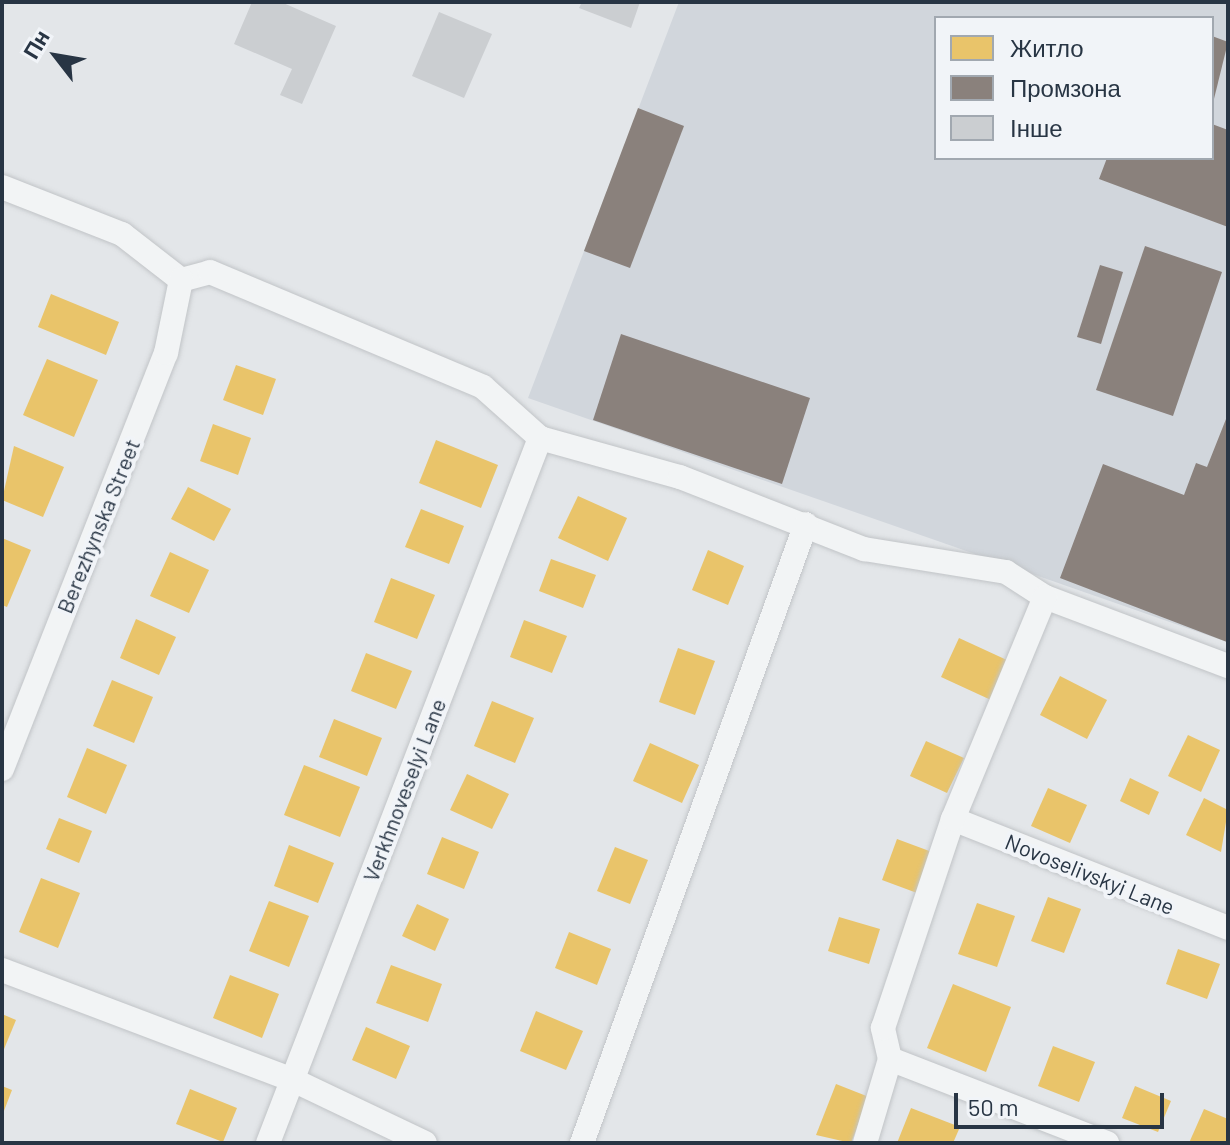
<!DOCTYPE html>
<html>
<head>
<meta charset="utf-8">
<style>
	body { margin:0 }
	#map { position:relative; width:1230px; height:1145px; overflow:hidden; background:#e3e6e9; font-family:Barlow,sans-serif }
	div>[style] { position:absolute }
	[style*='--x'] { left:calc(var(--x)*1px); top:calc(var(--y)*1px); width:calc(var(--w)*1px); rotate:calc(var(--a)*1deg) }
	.built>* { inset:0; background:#d1d6dc }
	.homes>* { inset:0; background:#e9c46a }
	.industry>* { inset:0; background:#8a817c }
	.building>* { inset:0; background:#cbced1 }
	.roads { filter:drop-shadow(0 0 2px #c1c4c7) drop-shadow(0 0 2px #c1c4c7) }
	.minor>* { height:24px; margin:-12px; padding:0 12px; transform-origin:12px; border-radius:12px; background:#f2f4f5 }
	span { translate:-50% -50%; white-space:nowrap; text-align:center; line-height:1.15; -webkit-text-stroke:8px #f1f4f8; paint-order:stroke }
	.street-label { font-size:22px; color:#283544 }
	.frame { position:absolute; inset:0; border:4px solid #283544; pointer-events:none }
	.legend { position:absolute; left:934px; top:16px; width:280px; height:144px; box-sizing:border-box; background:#f1f4f8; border:2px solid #a1a8b0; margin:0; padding:10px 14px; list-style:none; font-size:24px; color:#283544 }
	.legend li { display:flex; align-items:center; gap:16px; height:40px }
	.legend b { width:40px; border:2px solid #a1a8b0 }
	.north { position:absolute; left:16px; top:16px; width:80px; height:80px; -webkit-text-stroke:6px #f1f4f8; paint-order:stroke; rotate:301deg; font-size:22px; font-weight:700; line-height:32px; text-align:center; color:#283544 }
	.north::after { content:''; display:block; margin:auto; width:28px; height:36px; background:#283544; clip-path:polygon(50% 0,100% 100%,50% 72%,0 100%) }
	.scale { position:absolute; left:954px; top:1093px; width:210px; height:36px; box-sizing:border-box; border:4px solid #283544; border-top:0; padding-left:10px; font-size:24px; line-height:28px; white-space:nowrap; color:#283544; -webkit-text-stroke:6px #f1f4f8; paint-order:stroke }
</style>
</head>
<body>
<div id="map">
	<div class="built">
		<i style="clip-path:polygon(evenodd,679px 2px,1228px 2px,1227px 642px,528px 398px,679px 2px,936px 18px,1212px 18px,1212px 158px,936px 158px,936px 18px)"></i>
	</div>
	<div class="homes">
		<i style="clip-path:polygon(51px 294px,119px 322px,106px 355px,38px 327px)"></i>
		<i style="clip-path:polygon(47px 359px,98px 380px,74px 437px,23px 415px)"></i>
		<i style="clip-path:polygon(236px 365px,276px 379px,263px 415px,223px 400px)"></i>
		<i style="clip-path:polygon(213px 424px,251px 438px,238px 475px,200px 461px)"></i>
		<i style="clip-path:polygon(436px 440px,498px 465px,481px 508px,419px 483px)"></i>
		<i style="clip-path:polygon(14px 446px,64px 467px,43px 517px,2px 500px)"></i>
		<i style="clip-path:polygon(188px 487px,231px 509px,214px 541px,171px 519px)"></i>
		<i style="clip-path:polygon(578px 496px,627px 518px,608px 561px,558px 538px)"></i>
		<i style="clip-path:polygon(421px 509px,464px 526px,449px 564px,405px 547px)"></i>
		<i style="clip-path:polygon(2px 538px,31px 550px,7px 607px,2px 605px)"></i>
		<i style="clip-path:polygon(708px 550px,744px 566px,728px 605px,692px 590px)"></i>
		<i style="clip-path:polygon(170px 552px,209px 570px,189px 613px,150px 596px)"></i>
		<i style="clip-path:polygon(551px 559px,596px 575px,583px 608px,539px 591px)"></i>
		<i style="clip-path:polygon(391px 578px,435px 595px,417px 639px,374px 622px)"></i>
		<i style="clip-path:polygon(136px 619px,176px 637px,159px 675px,120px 658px)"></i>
		<i style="clip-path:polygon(524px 620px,567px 636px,552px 673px,510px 657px)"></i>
		<i style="clip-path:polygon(959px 638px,1009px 661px,991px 700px,941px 677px)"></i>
		<i style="clip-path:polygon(678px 648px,715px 661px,695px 715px,659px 702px)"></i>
		<i style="clip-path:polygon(366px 653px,412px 671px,396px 709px,351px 691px)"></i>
		<i style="clip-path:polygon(1060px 676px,1107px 700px,1087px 739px,1040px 715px)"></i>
		<i style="clip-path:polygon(112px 680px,153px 697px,134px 743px,93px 726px)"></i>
		<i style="clip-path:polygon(492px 701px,534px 718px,515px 763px,474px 746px)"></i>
		<i style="clip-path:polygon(334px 719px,382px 738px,367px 776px,319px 757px)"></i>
		<i style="clip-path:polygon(1188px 735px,1220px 750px,1201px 792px,1168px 776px)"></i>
		<i style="clip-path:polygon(926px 741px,964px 758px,947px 793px,910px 776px)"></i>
		<i style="clip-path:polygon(650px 743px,699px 765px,682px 803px,633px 781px)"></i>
		<i style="clip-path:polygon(87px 748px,127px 765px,106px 814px,67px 797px)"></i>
		<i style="clip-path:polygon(304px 765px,360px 787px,340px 837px,284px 815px)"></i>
		<i style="clip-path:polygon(467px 774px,509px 794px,492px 829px,450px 810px)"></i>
		<i style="clip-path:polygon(1130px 778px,1159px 792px,1149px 815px,1120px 801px)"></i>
		<i style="clip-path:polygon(1048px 788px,1087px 805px,1070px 843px,1031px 826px)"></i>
		<i style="clip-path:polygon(1204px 798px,1228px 810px,1221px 852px,1186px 835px)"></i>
		<i style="clip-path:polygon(59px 818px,92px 831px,79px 863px,46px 849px)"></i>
		<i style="clip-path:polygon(442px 837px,479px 852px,464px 889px,427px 874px)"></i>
		<i style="clip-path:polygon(897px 839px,932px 852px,917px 893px,882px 880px)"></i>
		<i style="clip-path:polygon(289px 845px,334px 863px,318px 903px,274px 886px)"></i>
		<i style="clip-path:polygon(615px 847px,648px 860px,630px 904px,597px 891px)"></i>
		<i style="clip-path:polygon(41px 878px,80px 893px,58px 948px,19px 932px)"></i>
		<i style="clip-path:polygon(1048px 897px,1081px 909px,1064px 953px,1031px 941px)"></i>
		<i style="clip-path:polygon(269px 901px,309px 916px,289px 967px,249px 951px)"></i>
		<i style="clip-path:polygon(977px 903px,1015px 916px,997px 967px,958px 954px)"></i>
		<i style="clip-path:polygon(417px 904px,449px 919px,435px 951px,402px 936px)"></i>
		<i style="clip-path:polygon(839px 917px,880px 929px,869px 964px,828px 951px)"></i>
		<i style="clip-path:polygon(569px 932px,611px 949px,597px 985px,555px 968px)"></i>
		<i style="clip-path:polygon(1178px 949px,1220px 964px,1207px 999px,1166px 984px)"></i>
		<i style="clip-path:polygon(391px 965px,442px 984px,428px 1022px,376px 1003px)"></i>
		<i style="clip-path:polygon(230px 975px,279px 994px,262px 1038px,213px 1018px)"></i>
		<i style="clip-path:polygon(953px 984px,1011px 1007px,986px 1072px,927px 1048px)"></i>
		<i style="clip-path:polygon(536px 1011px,583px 1031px,566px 1070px,520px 1051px)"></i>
		<i style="clip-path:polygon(2px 1014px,16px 1020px,2px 1054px)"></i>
		<i style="clip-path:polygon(366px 1027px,410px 1046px,396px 1079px,352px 1060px)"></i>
		<i style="clip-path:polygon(1053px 1046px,1095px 1062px,1079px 1102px,1038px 1086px)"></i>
		<i style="clip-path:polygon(836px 1084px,869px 1097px,851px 1143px,816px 1135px)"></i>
		<i style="clip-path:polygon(2px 1086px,12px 1090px,2px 1116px)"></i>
		<i style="clip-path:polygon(1135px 1086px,1171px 1101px,1158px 1132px,1122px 1118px)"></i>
		<i style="clip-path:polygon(190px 1089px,237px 1108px,223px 1142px,176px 1124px)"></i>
		<i style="clip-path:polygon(911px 1108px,960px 1127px,953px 1143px,897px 1143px)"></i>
		<i style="clip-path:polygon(1204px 1109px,1228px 1119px,1228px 1143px,1189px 1143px)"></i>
	</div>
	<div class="industry">
		<i style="clip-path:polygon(1212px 36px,1228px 42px,1212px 107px)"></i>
		<i style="clip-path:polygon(638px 108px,684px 126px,630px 268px,584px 251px)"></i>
		<i style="clip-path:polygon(1212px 124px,1228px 130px,1228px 227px,1099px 179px,1107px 158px,1212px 158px)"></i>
		<i style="clip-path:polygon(1145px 246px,1222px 272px,1173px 416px,1096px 390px)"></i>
		<i style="clip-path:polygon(1100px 265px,1123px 272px,1101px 344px,1077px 337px)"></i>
		<i style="clip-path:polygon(621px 334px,810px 398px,782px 484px,593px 420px)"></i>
		<i style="clip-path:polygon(1228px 414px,1227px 642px,1060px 578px,1103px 464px,1184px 495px,1196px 463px,1207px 467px)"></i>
	</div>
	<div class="building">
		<i style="clip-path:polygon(252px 2px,281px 2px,336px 26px,302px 104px,280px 95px,292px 69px,234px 44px)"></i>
		<i style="clip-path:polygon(582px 2px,640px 2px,631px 28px,579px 8px)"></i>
		<i style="clip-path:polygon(439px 12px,492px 34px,464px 98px,412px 76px)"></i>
	</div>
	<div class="roads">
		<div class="minor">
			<i style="--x:2;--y:187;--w:129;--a:21.4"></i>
			<i style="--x:122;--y:234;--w:75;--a:37.9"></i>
			<i style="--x:181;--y:280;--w:30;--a:-15"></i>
			<i style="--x:210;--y:272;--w:296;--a:22.8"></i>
			<i style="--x:483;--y:387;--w:76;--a:41.8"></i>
			<i style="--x:540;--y:438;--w:145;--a:15.6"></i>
			<i style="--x:680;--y:477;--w:198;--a:21.4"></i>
			<i style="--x:864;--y:549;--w:144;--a:9.2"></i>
			<i style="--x:1006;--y:572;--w:46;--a:32.7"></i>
			<i style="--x:1045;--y:597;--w:196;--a:20.7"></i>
			<i style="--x:2;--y:769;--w:447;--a:-68.5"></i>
			<i style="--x:166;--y:353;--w:75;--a:-78.4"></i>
			<i style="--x:953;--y:819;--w:296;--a:21.6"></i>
			<i style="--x:2;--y:970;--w:311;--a:20.7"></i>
			<i style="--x:293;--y:1080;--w:146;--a:25.5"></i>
			<i style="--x:890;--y:1059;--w:233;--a:21.2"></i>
			<i style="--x:268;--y:1143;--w:756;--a:-68.9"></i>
			<i style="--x:582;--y:1143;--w:658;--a:-70.11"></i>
			<i style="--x:865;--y:1143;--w:88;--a:-73.4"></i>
			<i style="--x:890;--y:1059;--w:32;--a:-103"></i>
			<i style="--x:883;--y:1028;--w:220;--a:-71.5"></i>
			<i style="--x:953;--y:819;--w:240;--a:-67.5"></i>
		</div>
	</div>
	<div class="street-label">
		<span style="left:98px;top:526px;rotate:-68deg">Berezhynska Street</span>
		<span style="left:404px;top:790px;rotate:-69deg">Verkhnoveselyi Lane</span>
		<span style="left:1090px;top:874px;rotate:22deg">Novoselivskyi Lane</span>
	</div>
	<div class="frame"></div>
	<ul class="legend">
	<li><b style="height:22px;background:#e9c46a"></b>Житло</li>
	<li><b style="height:22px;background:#8a817c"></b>Промзона</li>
	<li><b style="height:22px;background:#cbced1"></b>Інше</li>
	</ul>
	<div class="north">Пн</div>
	<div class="scale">50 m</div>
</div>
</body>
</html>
